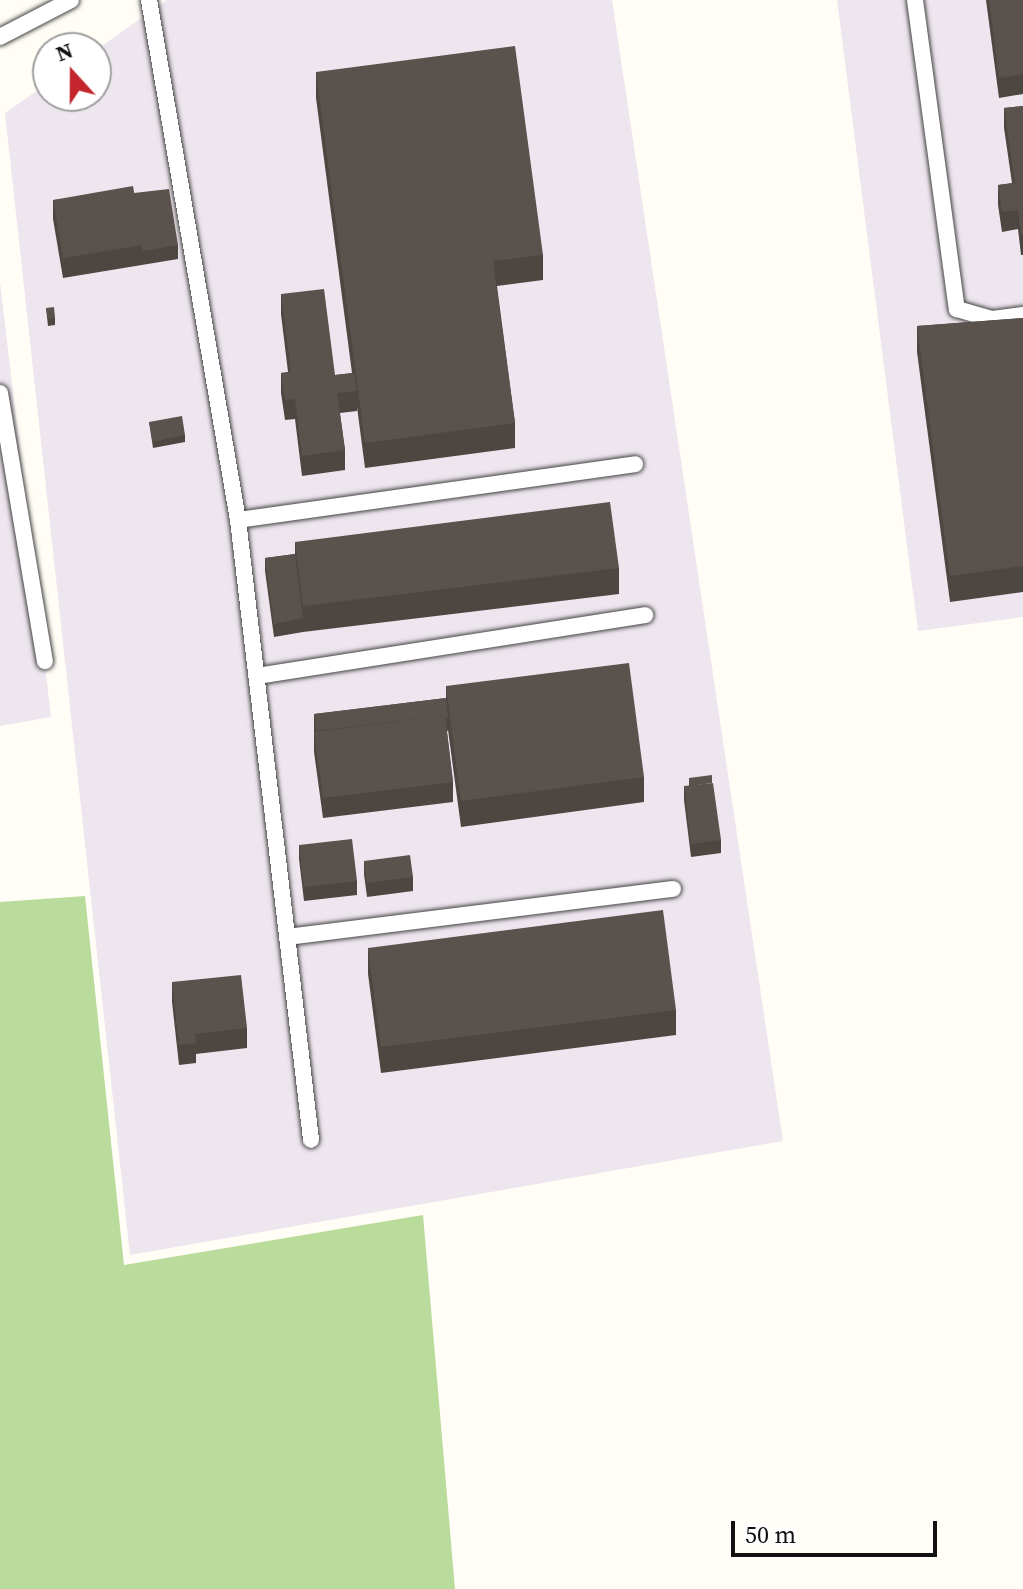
<!DOCTYPE html>
<html>
<head>
<meta charset="utf-8">
<style>
	body { margin:0 }
	#map { position:relative; width:1023px; height:1589px; overflow:hidden; background:#fffdf5; font-family:"Source Serif 4",serif }
	div>[style] { position:absolute }
	[style*='--x'] { left:calc(var(--x)*1px); top:calc(var(--y)*1px); width:calc(var(--w)*1px); rotate:calc(var(--a)*1deg) }
	.industrial>* { inset:0; background:#eee6ef }
	.forest>* { inset:0; background:#b9dc9c }
	.roads { filter:drop-shadow(0 0 2px #444) drop-shadow(0 0 2px #444) }
	.service>* { height:16px; margin:-8px; padding:0 8px; transform-origin:8px; border-radius:8px; background:#fff }
	.wall>* { inset:0; background:#4d4742 }
	.building>* { inset:0; background:#5a524d }
	span { translate:-50% -50%; white-space:nowrap; text-align:center; line-height:1.15; -webkit-text-stroke:8px #fff; paint-order:stroke }
	.north { position:absolute; left:32px; top:32px; width:80px; height:80px; box-sizing:border-box; background:#fff; border:2px solid #a0a0a0; border-radius:50%; rotate:339deg; font-size:22px; font-weight:700; line-height:32px; text-align:center; color:#111 }
	.north::after { content:''; display:block; margin:auto; width:28px; height:36px; background:#c4262e; clip-path:polygon(50% 0,100% 100%,50% 72%,0 100%) }
	.scale { position:absolute; left:731px; top:1521px; width:206px; height:36px; box-sizing:border-box; border:4px solid #111; border-top:0; padding-left:10px; font-size:24px; line-height:28px; white-space:nowrap; color:#111; -webkit-text-stroke:6px #fff; paint-order:stroke }
</style>
</head>
<body>
<div id="map">
	<div class="industrial">
		<i style="clip-path:polygon(167px 0,612px 0,783px 1141px,130px 1255px,5px 113px,48px 83px,48px 96px,96px 96px,96px 50px)"></i>
		<i style="clip-path:polygon(837px 0,1023px 0,1023px 617px,918px 631px)"></i>
		<i style="clip-path:polygon(0 282px,51px 717px,0 726px)"></i>
	</div>
	<div class="forest">
		<i style="clip-path:polygon(85px 896px,124px 1265px,423px 1215px,455px 1589px,0 1589px,0 902px)"></i>
	</div>
	<div class="roads">
		<div class="service">
			<i style="--x:149;--y:0;--w:528;--a:80.29"></i>
			<i style="--x:238;--y:520;--w:624;--a:83.28"></i>
			<i style="--x:915;--y:0;--w:312;--a:82.3"></i>
			<i style="--x:957;--y:309;--w:37;--a:16"></i>
			<i style="--x:993;--y:319;--w:30;--a:-8"></i>
			<i style="--x:0;--y:37;--w:80;--a:-27.5"></i>
			<i style="--x:0;--y:393;--w:272;--a:80.5"></i>
			<i style="--x:238;--y:520;--w:401;--a:-8"></i>
			<i style="--x:257;--y:676;--w:393;--a:-8.9"></i>
			<i style="--x:287;--y:937;--w:389;--a:-7.1"></i>
		</div>
	</div>
	<div class="wall">
		<i style="clip-path:polygon(986px 0,1023px 0,1023px 94px,999px 98px)"></i>
		<i style="clip-path:polygon(316px 72px,543px 255px,543px 280px,497px 286px,515px 423px,515px 448px,365px 468px,357px 407px,357px 411px,340px 413px,345px 450px,345px 470px,302px 476px,295px 419px,285px 420px,281px 393px,281px 373px,288px 372px,281px 314px,281px 294px,335px 375px,352px 373px,316px 98px)"></i>
		<i style="clip-path:polygon(1023px 106px,1023px 255px,1021px 255px,1018px 229px,1002px 232px,998px 205px,998px 185px,1012px 183px,1004px 128px,1004px 108px)"></i>
		<i style="clip-path:polygon(134px 193px,178px 245px,178px 259px,63px 278px,53px 219px,53px 200px)"></i>
		<i style="clip-path:polygon(46px 308px,55px 318px,55px 325px,48px 326px)"></i>
		<i style="clip-path:polygon(1023px 318px,1023px 592px,950px 602px,917px 352px,917px 326px)"></i>
		<i style="clip-path:polygon(149px 422px,185px 435px,185px 442px,153px 448px)"></i>
		<i style="clip-path:polygon(295px 542px,619px 568px,619px 594px,303px 632px,274px 637px,265px 571px,265px 558px,295px 554px)"></i>
		<i style="clip-path:polygon(446px 686px,644px 777px,644px 802px,461px 827px,448px 730px,447px 732px,453px 782px,453px 802px,323px 818px,314px 752px,314px 714px,446px 698px)"></i>
		<i style="clip-path:polygon(689px 778px,721px 840px,721px 853px,691px 857px,684px 800px,684px 786px,689px 786px)"></i>
		<i style="clip-path:polygon(299px 845px,357px 881px,357px 895px,304px 901px,299px 859px)"></i>
		<i style="clip-path:polygon(364px 861px,413px 877px,413px 891px,367px 897px,364px 874px)"></i>
		<i style="clip-path:polygon(368px 948px,676px 1010px,676px 1035px,381px 1073px,368px 974px)"></i>
		<i style="clip-path:polygon(172px 982px,247px 1028px,247px 1048px,196px 1054px,196px 1063px,179px 1065px,172px 1002px)"></i>
	</div>
	<div class="building">
		<i style="clip-path:polygon(989px 0,1023px 0,1023px 74px,999px 78px)"></i>
		<i style="clip-path:polygon(515px 46px,543px 255px,493px 261px,515px 423px,365px 443px,316px 72px)"></i>
		<i style="clip-path:polygon(1023px 106px,1023px 235px,1021px 235px,1018px 210px,1002px 212px,998px 185px,1015px 183px,1004px 108px)"></i>
		<i style="clip-path:polygon(133px 186px,143px 245px,63px 258px,53px 200px)"></i>
		<i style="clip-path:polygon(169px 189px,178px 245px,143px 251px,134px 193px)"></i>
		<i style="clip-path:polygon(324px 289px,335px 375px,354px 373px,357px 391px,337px 393px,345px 450px,302px 456px,295px 399px,285px 400px,281px 373px,291px 372px,281px 294px)"></i>
		<i style="clip-path:polygon(54px 307px,55px 318px,48px 319px,46px 308px)"></i>
		<i style="clip-path:polygon(1023px 318px,1023px 566px,950px 576px,917px 326px)"></i>
		<i style="clip-path:polygon(182px 416px,185px 435px,153px 442px,149px 422px)"></i>
		<i style="clip-path:polygon(610px 502px,619px 568px,303px 606px,295px 542px)"></i>
		<i style="clip-path:polygon(295px 554px,303px 618px,274px 624px,265px 558px)"></i>
		<i style="clip-path:polygon(629px 663px,644px 777px,461px 801px,446px 686px)"></i>
		<i style="clip-path:polygon(446px 698px,448px 718px,445px 718px,445px 715px,316px 731px,314px 714px)"></i>
		<i style="clip-path:polygon(445px 715px,453px 782px,323px 798px,314px 732px)"></i>
		<i style="clip-path:polygon(712px 775px,712px 783px,690px 786px,689px 778px)"></i>
		<i style="clip-path:polygon(713px 783px,721px 840px,691px 844px,684px 786px)"></i>
		<i style="clip-path:polygon(352px 839px,357px 881px,304px 887px,299px 845px)"></i>
		<i style="clip-path:polygon(410px 855px,413px 877px,367px 883px,364px 861px)"></i>
		<i style="clip-path:polygon(663px 910px,676px 1010px,381px 1047px,368px 948px)"></i>
		<i style="clip-path:polygon(241px 975px,247px 1028px,195px 1034px,196px 1043px,179px 1045px,172px 982px)"></i>
	</div>
	<div class="north">N</div>
	<div class="scale">50 m</div>
</div>
</body>
</html>
